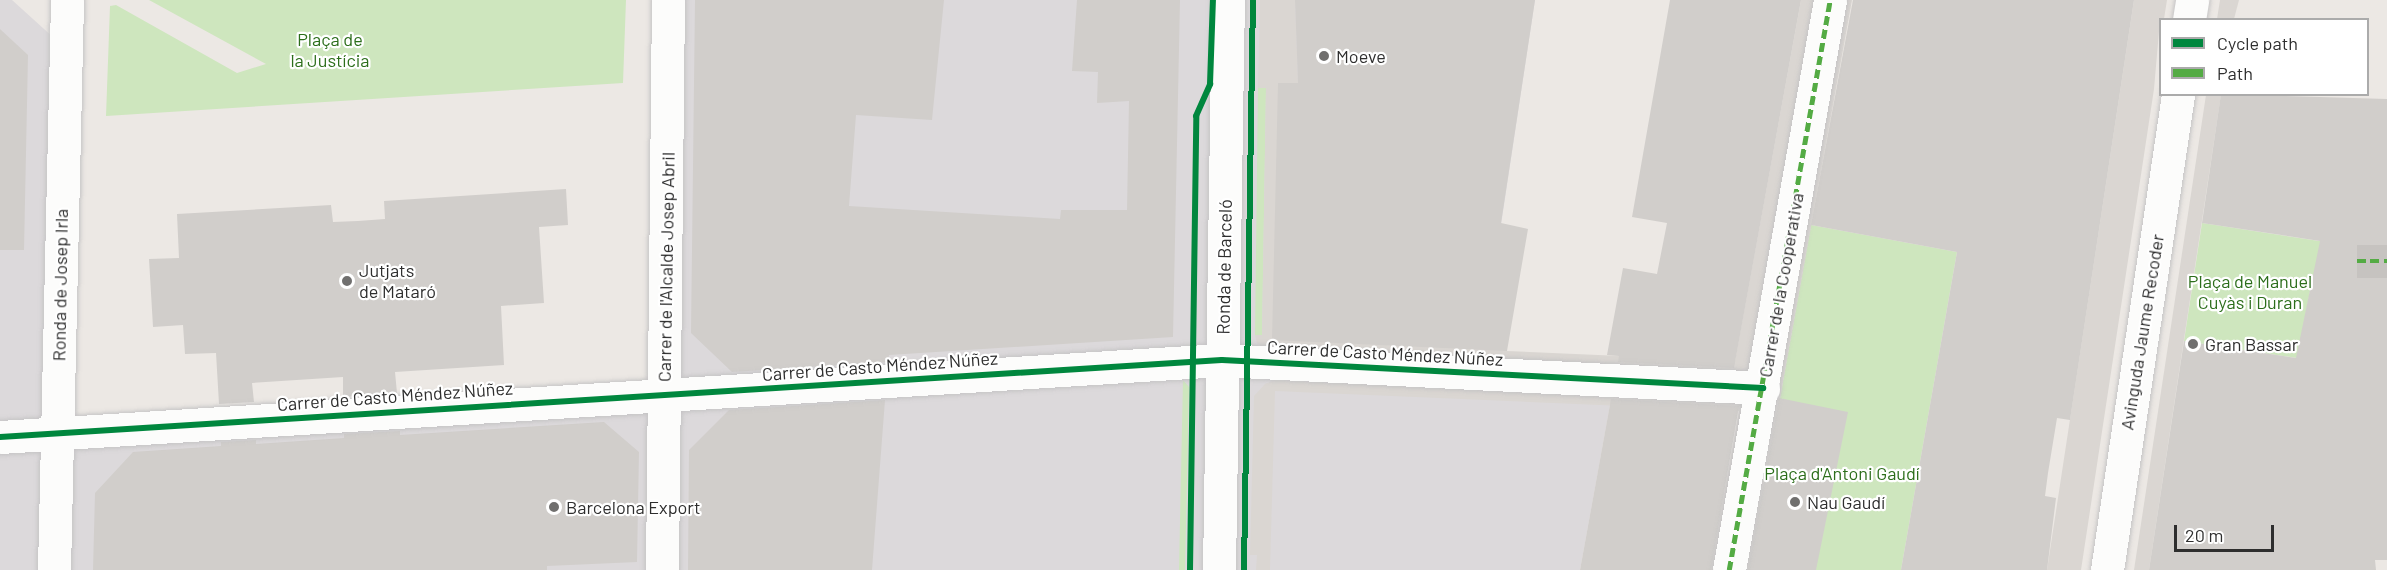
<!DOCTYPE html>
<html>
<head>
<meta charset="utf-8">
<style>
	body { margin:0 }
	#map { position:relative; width:2387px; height:570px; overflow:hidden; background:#ece8e4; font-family:Barlow,sans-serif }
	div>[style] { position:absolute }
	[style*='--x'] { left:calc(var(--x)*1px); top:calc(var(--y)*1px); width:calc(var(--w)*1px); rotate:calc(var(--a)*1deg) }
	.industrial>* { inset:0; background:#dcd9db }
	.green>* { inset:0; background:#cee6be }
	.plaza>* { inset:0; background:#dad6d2 }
	.building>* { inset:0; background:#d1cecb }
	.street-tunnel>* { height:33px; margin-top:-16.5px; transform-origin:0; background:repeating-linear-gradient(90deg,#c6c3c0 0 33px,transparent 0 49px) }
	.roads { filter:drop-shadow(0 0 2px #c5c4c5) drop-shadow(0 0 2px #c5c4c5) }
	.street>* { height:33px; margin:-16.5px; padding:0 16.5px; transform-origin:16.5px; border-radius:16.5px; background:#fcfcfb }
	.secondary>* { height:33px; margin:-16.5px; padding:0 16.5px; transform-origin:16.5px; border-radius:16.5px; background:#fcfcfb }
	.quiet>* { height:4.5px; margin-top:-2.25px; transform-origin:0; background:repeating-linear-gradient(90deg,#54ab44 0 9px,transparent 0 13.5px) }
	.cycleway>* { height:6px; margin:-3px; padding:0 3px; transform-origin:3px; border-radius:3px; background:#00873e }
	.dots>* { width:16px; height:16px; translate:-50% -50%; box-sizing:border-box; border:3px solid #fff; border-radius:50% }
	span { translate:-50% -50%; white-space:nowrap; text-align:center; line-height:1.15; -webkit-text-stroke:4.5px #fff; paint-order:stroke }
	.park-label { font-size:18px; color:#2c6e1b }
	.poi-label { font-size:18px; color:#2e2e2e }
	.left { translate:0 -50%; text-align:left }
	.street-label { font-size:18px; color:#2e2e2e }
	.legend { position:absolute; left:2159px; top:18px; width:210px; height:78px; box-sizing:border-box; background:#fff; border:2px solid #ababab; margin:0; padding:8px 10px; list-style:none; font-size:18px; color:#2e2e2e }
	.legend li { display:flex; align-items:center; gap:12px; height:30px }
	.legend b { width:30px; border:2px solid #ababab }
	.scale { position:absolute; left:2174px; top:525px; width:100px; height:27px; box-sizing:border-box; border:3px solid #2e2e2e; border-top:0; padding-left:8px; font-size:18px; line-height:21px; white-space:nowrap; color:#2e2e2e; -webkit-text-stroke:4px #fff; paint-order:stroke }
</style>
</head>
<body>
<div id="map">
	<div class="industrial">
		<i style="clip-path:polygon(0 0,12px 0,65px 48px,56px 433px,664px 395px,668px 0,1535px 0,1475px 397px,1610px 405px,1580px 570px,0 570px)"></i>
	</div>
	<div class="green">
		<i style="clip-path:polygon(149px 0,626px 0,623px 83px,106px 116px,110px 6px,116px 5px,237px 73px,266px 64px)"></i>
		<i style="clip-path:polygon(1258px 88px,1266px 88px,1262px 336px,1255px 335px)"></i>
		<i style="clip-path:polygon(2202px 223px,2319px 241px,2357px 242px,2357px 282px,2312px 281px,2297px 358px,2184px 341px)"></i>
		<i style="clip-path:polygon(1811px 225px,1957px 252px,1901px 570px,1749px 570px)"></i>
		<i style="clip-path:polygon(1183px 380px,1189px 387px,1185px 570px,1179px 570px)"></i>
	</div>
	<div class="plaza">
		<i style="clip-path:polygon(1260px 0,1295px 0,1298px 83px,1507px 351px,1735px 361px,1801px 0,1852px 0,1749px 570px,1710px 570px,1739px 411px,1275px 391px,1270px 570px,1256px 570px,1257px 555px,1250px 555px,1254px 396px,1265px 384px,1275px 380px,1728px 400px,1264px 348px,1257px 343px,1255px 335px,1262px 335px,1266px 88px,1258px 88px)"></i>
		<i style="clip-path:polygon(2134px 0,2167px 0,2164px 19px,2160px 20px,2154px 89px,2081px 570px,2047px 570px)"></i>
		<i style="clip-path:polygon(2220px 0,2239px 0,2234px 19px,2217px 19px)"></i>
		<i style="clip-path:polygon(2206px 95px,2221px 95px,2149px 570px,2134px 570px)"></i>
	</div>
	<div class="building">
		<i style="clip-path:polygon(695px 0,944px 0,932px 120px,856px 115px,849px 206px,1060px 219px,1061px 210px,1127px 210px,1129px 101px,1097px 103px,1098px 72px,1072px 71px,1077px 0,1180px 0,1173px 337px,889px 355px,888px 362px,732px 372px,691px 333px)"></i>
		<i style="clip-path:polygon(1295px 0,1535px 0,1501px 223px,1528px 229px,1507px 351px,1272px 340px,1278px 83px,1298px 83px)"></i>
		<i style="clip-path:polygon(1670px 0,1801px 0,1734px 368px,1618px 362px,1619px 356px,1607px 355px,1623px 268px,1657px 274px,1667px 223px,1632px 217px)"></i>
		<i style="clip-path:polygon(1853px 0,2134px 0,2070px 420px,2057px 418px,2048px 473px,2045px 496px,2056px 498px,2047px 570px,1901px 570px,1957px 252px,1811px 225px)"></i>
		<i style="clip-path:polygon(0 29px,28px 55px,24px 250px,0 250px)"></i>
		<i style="clip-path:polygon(2221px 94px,2387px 99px,2387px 560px,2375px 560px,2376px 570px,2149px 570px,2184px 341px,2296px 358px,2320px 241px,2202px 223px)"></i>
		<i style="clip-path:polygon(566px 189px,568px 225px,539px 227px,544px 303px,501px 306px,504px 365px,395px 372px,397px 393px,343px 397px,343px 377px,252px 383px,254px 402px,219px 404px,216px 353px,185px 354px,183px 325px,153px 327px,149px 259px,179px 258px,177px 214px,331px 205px,333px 222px,358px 221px,385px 219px,384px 201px)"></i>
		<i style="clip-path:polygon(1779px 398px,1848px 412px,1816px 570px,1748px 570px)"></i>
		<i style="clip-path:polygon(1611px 399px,1739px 406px,1711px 570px,1580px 570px)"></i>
		<i style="clip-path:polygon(885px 400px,872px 570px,688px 570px,689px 450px,729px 410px)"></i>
		<i style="clip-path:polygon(604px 422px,639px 452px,637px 562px,547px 566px,547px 570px,93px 570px,95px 493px,133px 452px,221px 446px,221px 442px,256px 440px,256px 444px,344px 438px,344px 434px,400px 431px,400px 435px)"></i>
	</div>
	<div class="street-tunnel">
		<i style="--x:2357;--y:261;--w:30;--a:0"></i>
	</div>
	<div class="roads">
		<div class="street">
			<i style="--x:2189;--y:20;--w:20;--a:-81"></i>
			<i style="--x:0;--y:437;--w:1224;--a:-3.61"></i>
			<i style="--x:1222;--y:360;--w:542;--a:2.96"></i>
			<i style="--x:54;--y:570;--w:570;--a:-88.69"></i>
			<i style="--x:662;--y:570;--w:570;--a:-89.4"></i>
			<i style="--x:1729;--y:570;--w:579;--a:-79.95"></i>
			<i style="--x:2107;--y:570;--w:481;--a:-81.5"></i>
		</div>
		<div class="secondary">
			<i style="--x:1219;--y:570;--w:570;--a:-89.1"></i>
		</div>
	</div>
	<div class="quiet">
		<i style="--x:2357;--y:261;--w:30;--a:0"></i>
		<i style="--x:1729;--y:570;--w:579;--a:-79.95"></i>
	</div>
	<div class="cycleway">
		<i style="--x:0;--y:437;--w:1224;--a:-3.61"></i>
		<i style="--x:1222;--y:360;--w:542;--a:2.96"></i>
		<i style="--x:1190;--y:570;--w:454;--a:-89.2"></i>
		<i style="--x:1196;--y:116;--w:35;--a:-66"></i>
		<i style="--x:1210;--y:84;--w:84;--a:-88"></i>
		<i style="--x:1244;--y:570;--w:570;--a:-89.1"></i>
	</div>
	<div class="dots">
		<i style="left:1324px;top:56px;background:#706f6e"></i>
		<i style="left:347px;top:281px;background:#706f6e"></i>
		<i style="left:2193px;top:344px;background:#706f6e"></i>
		<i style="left:1795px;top:502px;background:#706f6e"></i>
		<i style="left:554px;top:507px;background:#706f6e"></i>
	</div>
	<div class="park-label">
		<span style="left:330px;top:50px">Plaça de<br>la Justícia</span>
		<span style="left:2250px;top:292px">Plaça de Manuel<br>Cuyàs i Duran</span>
		<span style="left:1842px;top:473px">Plaça d'Antoni Gaudí</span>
	</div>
	<div class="poi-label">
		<span class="left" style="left:1336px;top:56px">Moeve</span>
		<span class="left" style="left:359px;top:281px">Jutjats<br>de Mataró</span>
		<span class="left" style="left:2205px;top:344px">Gran Bassar</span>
		<span class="left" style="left:1807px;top:502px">Nau Gaudí</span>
		<span class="left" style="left:566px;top:507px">Barcelona Export</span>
	</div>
	<div class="street-label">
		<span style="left:666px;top:267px;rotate:-89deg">Carrer de l'Alcalde Josep Abril</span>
		<span style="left:1224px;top:267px;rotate:-89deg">Ronda de Barceló</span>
		<span style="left:60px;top:285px;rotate:-89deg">Ronda de Josep Irla</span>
		<span style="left:1781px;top:285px;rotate:-80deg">Carrer de la Cooperativa</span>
		<span style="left:2142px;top:332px;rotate:-81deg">Avinguda Jaume Recoder</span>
		<span style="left:1385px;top:353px;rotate:3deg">Carrer de Casto Méndez Núñez</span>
		<span style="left:880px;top:366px;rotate:-4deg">Carrer de Casto Méndez Núñez</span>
		<span style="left:395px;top:396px;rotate:-4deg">Carrer de Casto Méndez Núñez</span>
	</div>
	<ul class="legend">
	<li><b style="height:8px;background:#00873e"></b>Cycle path</li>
	<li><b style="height:8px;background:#54ab44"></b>Path</li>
	</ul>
	<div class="scale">20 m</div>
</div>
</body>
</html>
